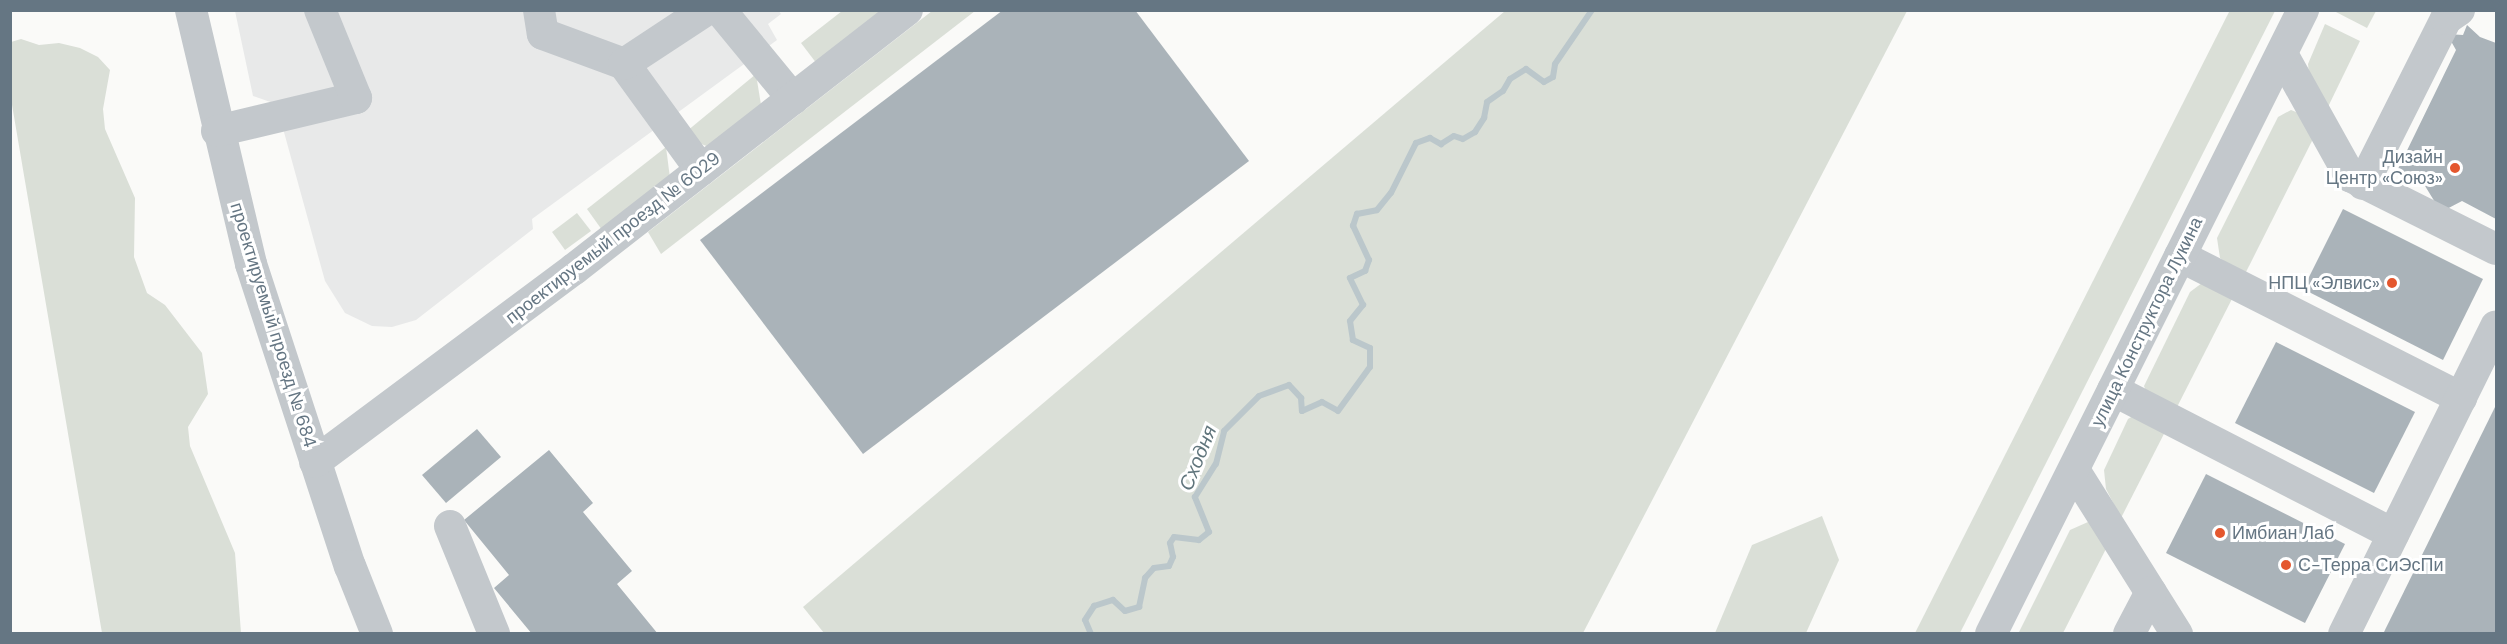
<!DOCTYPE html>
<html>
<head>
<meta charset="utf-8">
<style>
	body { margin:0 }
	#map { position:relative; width:2507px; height:644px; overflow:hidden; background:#fafaf8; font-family:"DM Sans",sans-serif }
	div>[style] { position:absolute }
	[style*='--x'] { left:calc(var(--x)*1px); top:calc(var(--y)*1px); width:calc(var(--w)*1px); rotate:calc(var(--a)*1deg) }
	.built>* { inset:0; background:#e8e9e9 }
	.green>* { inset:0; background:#dadfd7 }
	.stream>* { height:6px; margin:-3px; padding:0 3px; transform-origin:3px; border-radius:3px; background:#bbc7cb }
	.building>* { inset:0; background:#aab3b9 }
	.minor>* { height:32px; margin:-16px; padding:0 16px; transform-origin:16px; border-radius:16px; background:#c3c8cc }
	.dots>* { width:16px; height:16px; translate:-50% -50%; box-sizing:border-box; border:3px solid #fff; border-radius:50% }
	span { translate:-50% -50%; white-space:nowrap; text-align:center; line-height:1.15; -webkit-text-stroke:6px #fff; paint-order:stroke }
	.poi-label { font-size:18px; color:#657683 }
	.right { translate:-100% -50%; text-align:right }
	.left { translate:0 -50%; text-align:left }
	.street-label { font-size:18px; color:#657683 }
	.water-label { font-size:20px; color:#60757c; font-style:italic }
	.frame { position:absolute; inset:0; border:12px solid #657683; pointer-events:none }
</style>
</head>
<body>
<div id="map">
	<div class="built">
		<i style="clip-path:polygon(778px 10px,781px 14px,768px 24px,777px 40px,532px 219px,533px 229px,416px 320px,392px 327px,372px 326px,345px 313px,325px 281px,279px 114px,276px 104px,253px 96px,235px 11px)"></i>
	</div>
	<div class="green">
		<i style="clip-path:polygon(2230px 10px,2275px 11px,1960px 633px,1915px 633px)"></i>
		<i style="clip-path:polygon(842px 11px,879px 11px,880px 14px,817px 64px,801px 43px)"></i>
		<i style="clip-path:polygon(932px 11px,975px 11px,661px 254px,648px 232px)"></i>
		<i style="clip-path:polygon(1505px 11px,1907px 11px,1583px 633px,824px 633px,803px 607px)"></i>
		<i style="clip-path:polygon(2334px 11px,2376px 11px,2367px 28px)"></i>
		<i style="clip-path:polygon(2325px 24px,2360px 41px,2327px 109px,2309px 74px,2308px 64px)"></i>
		<i style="clip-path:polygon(21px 39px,39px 45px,59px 43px,80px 48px,98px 57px,110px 70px,103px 109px,105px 129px,135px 198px,134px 257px,147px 293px,165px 305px,202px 353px,208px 394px,188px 427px,190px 446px,235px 553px,241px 633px,102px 633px,11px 99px,11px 42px)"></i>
		<i style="clip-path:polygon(756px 74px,761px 105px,709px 147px,681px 136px)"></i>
		<i style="clip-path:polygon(2291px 110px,2301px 114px,2315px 135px,2244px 276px,2220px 258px,2217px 238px,2278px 117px)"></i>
		<i style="clip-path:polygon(666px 147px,670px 178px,602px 230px,587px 209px)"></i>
		<i style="clip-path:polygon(577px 213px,591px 231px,565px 250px,552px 232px)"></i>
		<i style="clip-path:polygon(2202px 283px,2235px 293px,2175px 411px,2147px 394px,2144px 386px,2190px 292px)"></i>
		<i style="clip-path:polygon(2136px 414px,2168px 426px,2121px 518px,2106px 489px,2104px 470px,2128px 419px)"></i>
		<i style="clip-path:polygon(1822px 516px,1839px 560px,1806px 633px,1715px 633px,1752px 545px)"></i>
		<i style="clip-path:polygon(2088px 522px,2110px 541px,2063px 633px,2018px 634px,2070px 530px)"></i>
	</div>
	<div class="stream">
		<i style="--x:1091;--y:634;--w:15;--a:-113"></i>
		<i style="--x:1085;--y:620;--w:17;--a:-57"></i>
		<i style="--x:1094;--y:606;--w:20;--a:-18"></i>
		<i style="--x:1113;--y:600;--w:16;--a:43"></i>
		<i style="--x:1125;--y:611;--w:15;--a:-16"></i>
		<i style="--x:1139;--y:607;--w:30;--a:-78"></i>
		<i style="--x:1145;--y:578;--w:13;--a:-48"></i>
		<i style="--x:1154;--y:568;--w:15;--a:-8"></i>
		<i style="--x:1169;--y:566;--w:10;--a:-66"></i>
		<i style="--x:1173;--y:557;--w:14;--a:-102"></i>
		<i style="--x:1170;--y:543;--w:7;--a:-56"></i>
		<i style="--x:1174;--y:537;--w:25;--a:7"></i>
		<i style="--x:1199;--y:540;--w:13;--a:-39"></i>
		<i style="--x:1209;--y:532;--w:38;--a:-112"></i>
		<i style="--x:1195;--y:497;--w:39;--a:-58"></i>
		<i style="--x:1216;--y:464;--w:34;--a:-76"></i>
		<i style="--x:1224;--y:431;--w:49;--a:-45"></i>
		<i style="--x:1259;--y:396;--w:32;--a:-20"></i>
		<i style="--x:1289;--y:385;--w:18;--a:47"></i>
		<i style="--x:1301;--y:398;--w:13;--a:86"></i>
		<i style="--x:1302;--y:411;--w:22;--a:-24"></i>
		<i style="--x:1322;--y:402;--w:18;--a:29"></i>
		<i style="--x:1338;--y:411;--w:54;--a:-54"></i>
		<i style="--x:1370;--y:367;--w:19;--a:-90"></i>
		<i style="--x:1370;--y:348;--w:19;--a:-155"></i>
		<i style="--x:1353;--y:340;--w:19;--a:-99"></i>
		<i style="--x:1350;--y:321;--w:21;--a:-51"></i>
		<i style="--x:1363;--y:305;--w:30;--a:-116"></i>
		<i style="--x:1350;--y:278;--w:17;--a:-25"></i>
		<i style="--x:1365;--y:271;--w:12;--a:-70"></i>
		<i style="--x:1369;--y:260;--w:38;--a:-115"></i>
		<i style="--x:1353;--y:226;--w:13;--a:-72"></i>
		<i style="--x:1357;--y:214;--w:20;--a:-11"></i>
		<i style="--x:1377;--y:210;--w:22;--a:-51"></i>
		<i style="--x:1391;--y:193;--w:56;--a:-63.4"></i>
		<i style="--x:1416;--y:143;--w:15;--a:-20"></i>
		<i style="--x:1430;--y:138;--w:13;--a:29"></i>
		<i style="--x:1441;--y:144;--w:15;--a:-32"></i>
		<i style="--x:1454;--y:136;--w:9;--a:18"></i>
		<i style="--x:1463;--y:139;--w:14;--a:-30"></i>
		<i style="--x:1475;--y:132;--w:17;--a:-57"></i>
		<i style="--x:1484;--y:118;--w:16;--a:-79"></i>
		<i style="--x:1487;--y:102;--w:19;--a:-35"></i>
		<i style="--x:1503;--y:91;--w:14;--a:-60"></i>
		<i style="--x:1510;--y:79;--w:19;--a:-32"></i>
		<i style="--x:1526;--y:69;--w:22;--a:36"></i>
		<i style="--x:1544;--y:82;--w:10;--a:-29"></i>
		<i style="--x:1553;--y:77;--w:13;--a:-81"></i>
		<i style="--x:1555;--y:64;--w:65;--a:-55.6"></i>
	</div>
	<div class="building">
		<i style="clip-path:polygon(1003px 10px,1135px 10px,1249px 161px,863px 454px,700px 240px)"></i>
		<i style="clip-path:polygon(2467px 25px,2480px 37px,2496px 43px,2496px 219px,2462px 201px,2441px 212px,2422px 181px,2397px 171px,2456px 50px,2447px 34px,2463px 35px)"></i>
		<i style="clip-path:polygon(2343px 209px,2483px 279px,2443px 360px,2303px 289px)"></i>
		<i style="clip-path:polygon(2276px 342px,2415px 412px,2374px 493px,2235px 423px)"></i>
		<i style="clip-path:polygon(2496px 405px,2496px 634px,2383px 634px)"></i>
		<i style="clip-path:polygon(477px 429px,501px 457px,446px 503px,422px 475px)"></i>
		<i style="clip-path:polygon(549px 450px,593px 503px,583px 512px,632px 571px,617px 584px,658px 634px,532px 634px,494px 588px,509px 575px,464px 520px)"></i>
		<i style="clip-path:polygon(2206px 474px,2345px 544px,2305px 623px,2166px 553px)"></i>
	</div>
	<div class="minor">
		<i style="--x:191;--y:10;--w:261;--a:76.7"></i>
		<i style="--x:251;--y:264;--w:318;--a:71.9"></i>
		<i style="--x:350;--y:566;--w:73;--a:68.3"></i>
		<i style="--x:539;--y:10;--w:24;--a:81"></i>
		<i style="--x:543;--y:34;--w:86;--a:20.3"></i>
		<i style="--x:624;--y:64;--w:131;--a:54"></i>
		<i style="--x:720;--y:10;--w:115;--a:50.6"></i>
		<i style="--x:2282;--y:54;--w:140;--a:60.9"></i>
		<i style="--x:2350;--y:176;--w:163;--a:26.6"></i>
		<i style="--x:624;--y:64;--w:98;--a:-33.4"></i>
		<i style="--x:217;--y:131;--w:143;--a:-13.4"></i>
		<i style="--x:356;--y:98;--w:95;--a:-112.2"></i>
		<i style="--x:2363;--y:184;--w:185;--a:-63.3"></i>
		<i style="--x:2446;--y:19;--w:16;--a:-35"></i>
		<i style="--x:2180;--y:256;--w:315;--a:26.8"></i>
		<i style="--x:2113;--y:390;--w:315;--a:27.2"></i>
		<i style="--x:315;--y:462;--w:323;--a:-36.7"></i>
		<i style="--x:574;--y:269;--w:422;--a:-37.9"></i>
		<i style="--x:2074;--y:470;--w:194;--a:57.9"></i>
		<i style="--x:450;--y:526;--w:117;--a:67.8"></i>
		<i style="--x:1991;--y:634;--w:698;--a:-63.43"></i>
		<i style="--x:2129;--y:634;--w:47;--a:-62.4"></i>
		<i style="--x:2344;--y:634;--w:343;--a:-63.7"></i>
	</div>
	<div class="dots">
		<i style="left:2455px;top:168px;background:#e4572e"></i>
		<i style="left:2392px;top:283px;background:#e4572e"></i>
		<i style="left:2220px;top:533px;background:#e4572e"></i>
		<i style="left:2286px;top:565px;background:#e4572e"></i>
	</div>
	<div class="poi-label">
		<span class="right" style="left:2443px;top:168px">Дизайн<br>Центр «Союз»</span>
		<span class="right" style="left:2380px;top:283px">НПЦ «Элвис»</span>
		<span class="left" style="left:2232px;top:533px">Имбиан Лаб</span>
		<span class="left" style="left:2298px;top:565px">С-Терра СиЭсПи</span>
	</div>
	<div class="street-label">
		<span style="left:613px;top:238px;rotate:-38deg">проектируемый проезд № 6029</span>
		<span style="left:2147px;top:322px;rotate:-64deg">улица Конструктора Лукина</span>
		<span style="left:273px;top:325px;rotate:73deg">проектируемый проезд № 684</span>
	</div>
	<div class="water-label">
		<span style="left:1198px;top:458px;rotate:-68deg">Сходня</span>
	</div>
	<div class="frame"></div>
</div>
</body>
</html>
